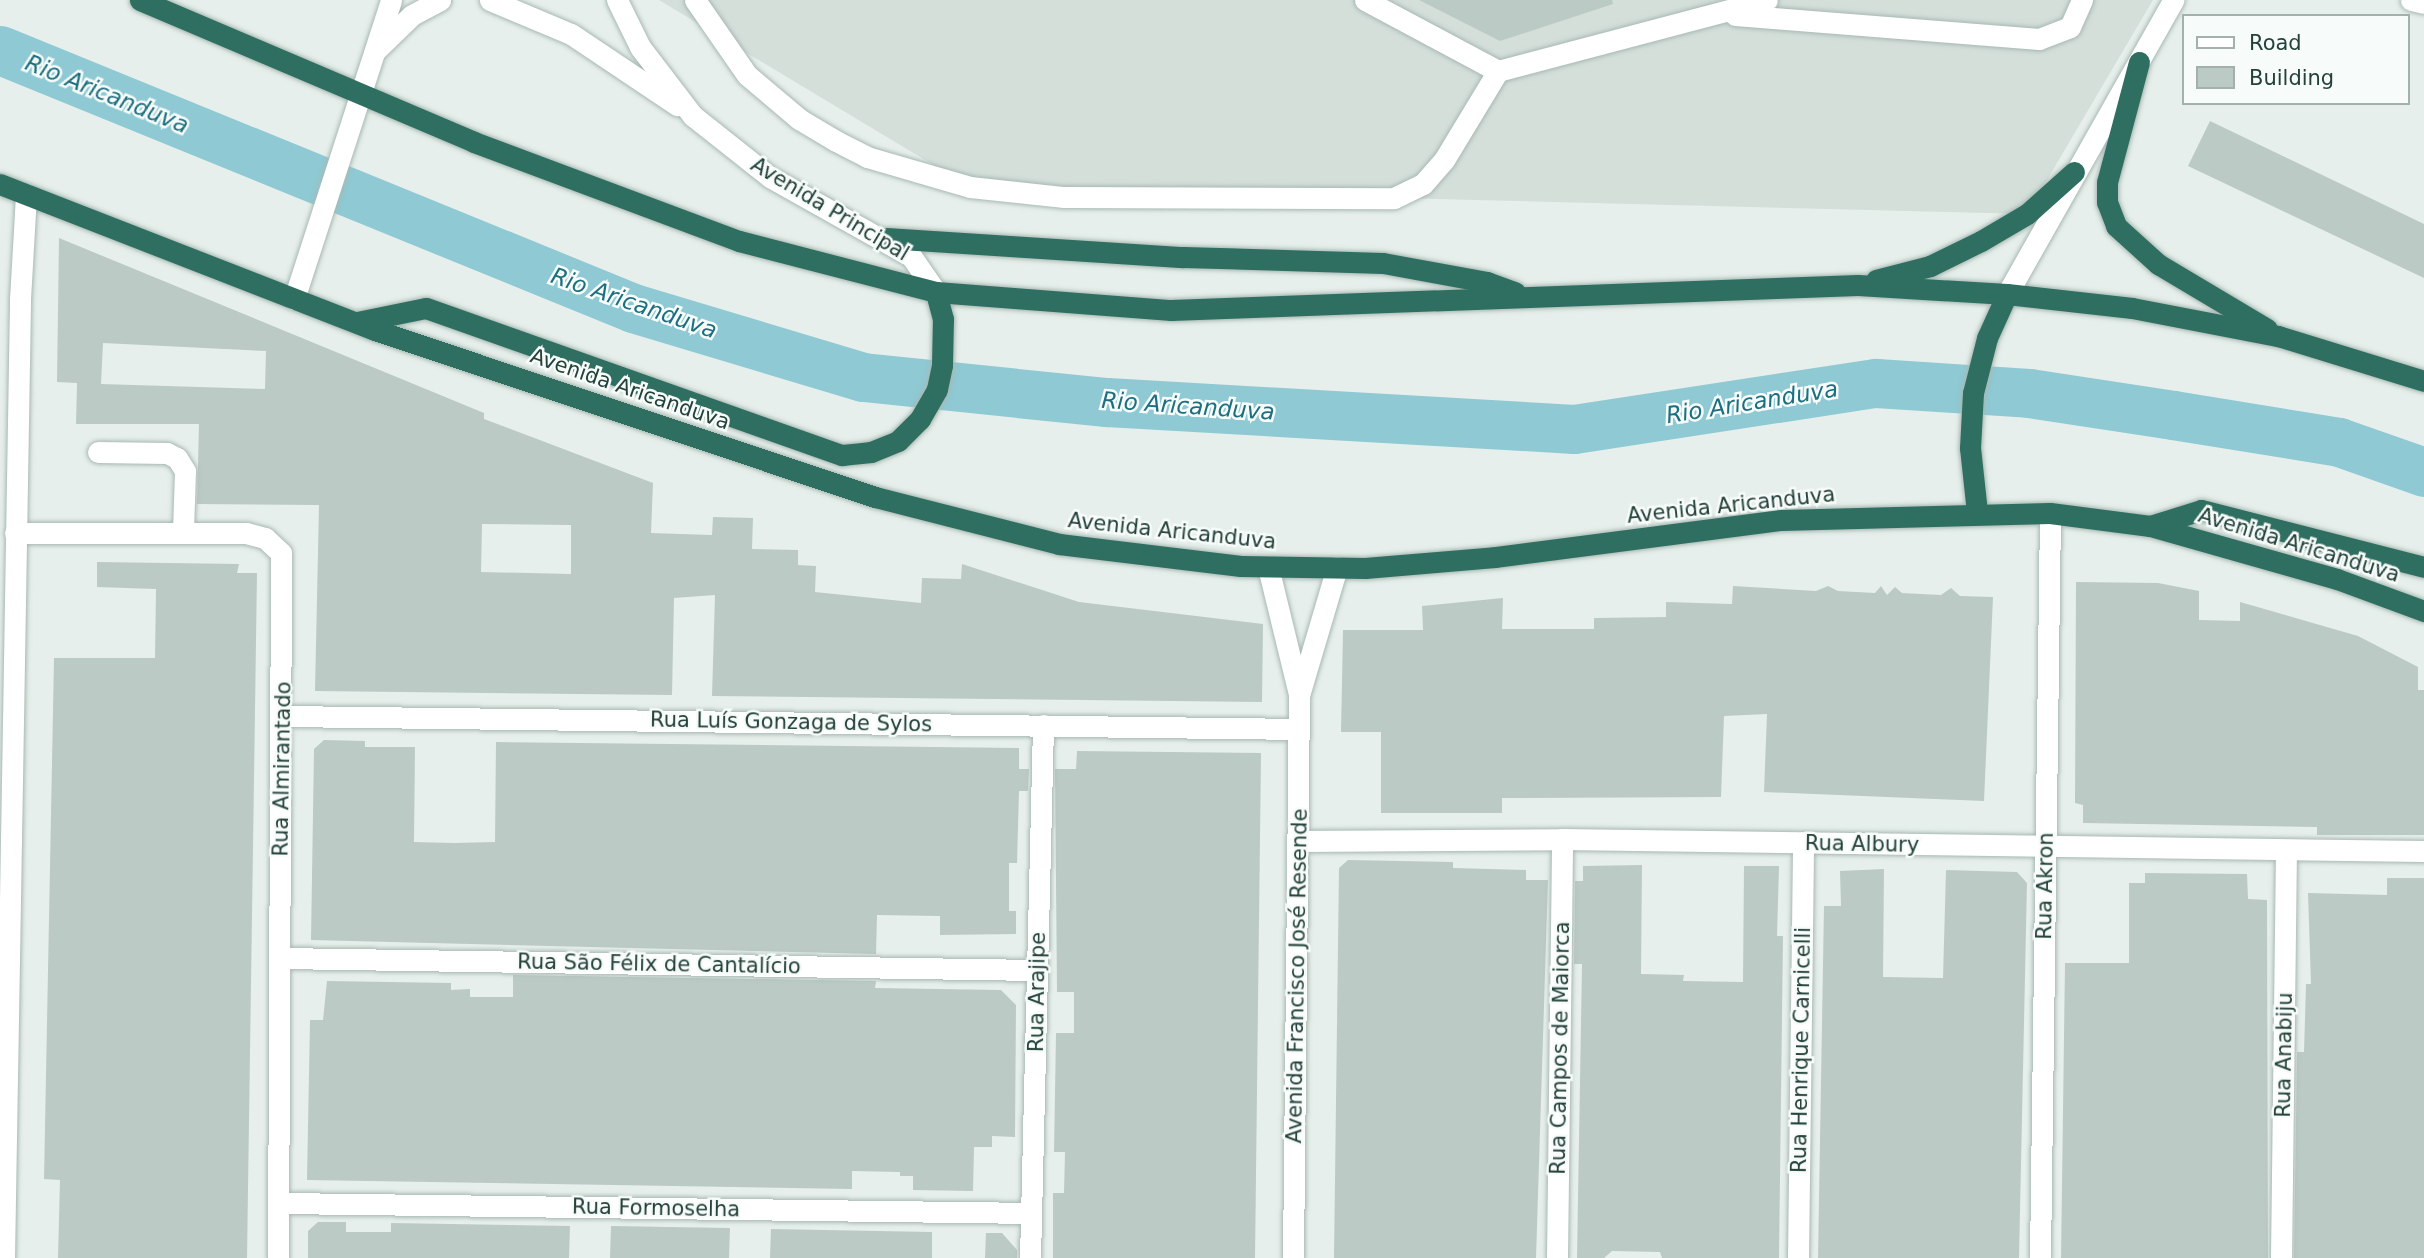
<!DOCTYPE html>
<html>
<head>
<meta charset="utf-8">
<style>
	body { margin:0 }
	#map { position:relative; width:2424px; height:1258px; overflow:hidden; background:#e6efeb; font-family:"DejaVu Sans",sans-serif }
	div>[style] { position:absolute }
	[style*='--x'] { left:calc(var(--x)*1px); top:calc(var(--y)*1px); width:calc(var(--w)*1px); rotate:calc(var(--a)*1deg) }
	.built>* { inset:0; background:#d4dfda }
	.river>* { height:49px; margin:-24.5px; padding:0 24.5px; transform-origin:24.5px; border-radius:24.5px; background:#8ec9d4 }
	.building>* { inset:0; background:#bbcac4 }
	.roads { filter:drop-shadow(0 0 2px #a8b8b2) drop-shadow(0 0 2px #a8b8b2) }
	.minor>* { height:21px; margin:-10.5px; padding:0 10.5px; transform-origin:10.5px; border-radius:10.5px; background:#fff }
	.highway>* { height:21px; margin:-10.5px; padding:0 10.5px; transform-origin:10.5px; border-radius:10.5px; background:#2f6f62 }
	span { translate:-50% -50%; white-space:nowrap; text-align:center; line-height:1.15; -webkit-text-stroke:5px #f7fbf9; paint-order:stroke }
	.street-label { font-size:21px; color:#24423a }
	.water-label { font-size:23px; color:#1c6f80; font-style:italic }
	.legend { position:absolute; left:2182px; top:14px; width:228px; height:91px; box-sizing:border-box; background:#f7fbf9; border:2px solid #a3b1ad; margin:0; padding:9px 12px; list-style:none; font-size:21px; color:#24423a }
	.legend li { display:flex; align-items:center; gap:14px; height:35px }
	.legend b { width:35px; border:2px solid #a3b1ad }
</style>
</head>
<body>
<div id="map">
	<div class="built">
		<i style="clip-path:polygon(659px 0,2153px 0,2027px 214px,970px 187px)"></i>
	</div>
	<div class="river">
		<i style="--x:0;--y:50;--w:684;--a:22.17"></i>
		<i style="--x:633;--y:308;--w:240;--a:16.7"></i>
		<i style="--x:863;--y:377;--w:245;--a:5.9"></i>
		<i style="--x:1107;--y:402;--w:468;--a:3.3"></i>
		<i style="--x:1574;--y:429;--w:305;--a:-8.7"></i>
		<i style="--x:1876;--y:383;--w:153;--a:3.7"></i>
		<i style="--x:2029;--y:393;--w:146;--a:8.7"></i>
		<i style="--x:2173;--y:415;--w:168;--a:9.2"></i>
		<i style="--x:2339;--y:442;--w:90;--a:19.4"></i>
	</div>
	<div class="building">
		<i style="clip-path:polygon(1419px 0,1612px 0,1613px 4px,1500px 41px)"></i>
		<i style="clip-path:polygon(2210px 121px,2424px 224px,2424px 278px,2188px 166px)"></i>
		<i style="clip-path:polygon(evenodd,59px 238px,484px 413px,484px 419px,653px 483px,651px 533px,712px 535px,713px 517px,753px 518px,752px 549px,798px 550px,798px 565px,816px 566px,815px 592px,921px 603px,922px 578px,961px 579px,962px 564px,1079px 602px,1263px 624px,1262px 702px,712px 696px,715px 595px,674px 598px,672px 695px,315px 691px,319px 505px,197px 504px,199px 424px,76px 424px,77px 383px,57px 382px,59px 238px,103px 343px,266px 351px,265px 389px,101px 384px,103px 343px,59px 238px,482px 524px,571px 525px,571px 574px,481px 572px,482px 524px)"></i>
		<i style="clip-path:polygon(97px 562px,239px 564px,237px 573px,257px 573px,247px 1258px,58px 1258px,60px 1180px,44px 1179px,54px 658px,155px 658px,156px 589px,97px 587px)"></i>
		<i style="clip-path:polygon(2076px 582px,2158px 583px,2199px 591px,2199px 620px,2240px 621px,2240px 602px,2358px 636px,2418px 667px,2418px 690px,2424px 690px,2424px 835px,2317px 835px,2317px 827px,2083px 823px,2083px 805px,2075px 803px)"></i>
		<i style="clip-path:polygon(1733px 586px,1816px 591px,1828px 586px,1838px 591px,1875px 593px,1881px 586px,1887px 595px,1895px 587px,1902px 593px,1941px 595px,1951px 588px,1960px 596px,1993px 597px,1984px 801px,1764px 792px,1767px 714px,1724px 716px,1721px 797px,1502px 798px,1502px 813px,1381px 813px,1381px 732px,1341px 732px,1343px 630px,1423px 630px,1422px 606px,1503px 598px,1502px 629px,1594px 629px,1594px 618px,1666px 617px,1666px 602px,1732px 604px)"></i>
		<i style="clip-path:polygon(324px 740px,365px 741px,365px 747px,415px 747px,414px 842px,454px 843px,495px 842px,496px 742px,1019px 748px,1019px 769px,1029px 769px,1028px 791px,1019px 791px,1017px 863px,1009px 863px,1009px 911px,1016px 911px,1016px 934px,940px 935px,940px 916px,877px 915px,876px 954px,311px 940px,314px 749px)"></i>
		<i style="clip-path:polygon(1077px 751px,1261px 753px,1255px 1258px,1053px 1258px,1053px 1193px,1064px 1193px,1065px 1152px,1054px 1152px,1056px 1033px,1074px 1033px,1074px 992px,1057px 992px,1055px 769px,1076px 769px)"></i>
		<i style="clip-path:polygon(1348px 860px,1453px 862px,1453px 868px,1526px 870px,1526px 880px,1548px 880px,1536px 1258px,1334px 1258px,1339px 868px)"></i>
		<i style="clip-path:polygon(1642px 865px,1641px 974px,1684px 975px,1683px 981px,1743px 982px,1744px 866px,1779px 866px,1777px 936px,1783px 936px,1779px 1258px,1662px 1258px,1660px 1252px,1612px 1251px,1604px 1258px,1577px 1258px,1582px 964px,1574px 964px,1575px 881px,1583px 881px,1583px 866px)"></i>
		<i style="clip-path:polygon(1884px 869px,1883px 977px,1943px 978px,1946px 870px,2017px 872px,2027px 883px,2019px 1258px,1818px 1258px,1824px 906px,1841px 906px,1840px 871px)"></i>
		<i style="clip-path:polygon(2145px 873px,2247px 874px,2248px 899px,2267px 900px,2268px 1258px,2061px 1258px,2065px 963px,2129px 963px,2129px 883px,2145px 883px)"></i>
		<i style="clip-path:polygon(2387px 878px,2424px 878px,2424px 1258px,2294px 1258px,2297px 1052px,2304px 1052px,2306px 984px,2311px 984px,2308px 893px,2387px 895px)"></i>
		<i style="clip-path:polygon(513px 975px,876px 981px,875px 988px,1001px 990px,1016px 1005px,1015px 1137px,992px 1136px,992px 1147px,974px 1147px,973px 1191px,913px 1190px,913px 1176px,900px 1176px,900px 1172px,852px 1171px,852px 1189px,307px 1180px,310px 1020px,323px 1020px,327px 981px,451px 983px,451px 990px,470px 989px,470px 997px,513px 997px)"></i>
		<i style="clip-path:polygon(318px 1222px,346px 1222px,346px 1232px,391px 1232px,391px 1223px,570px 1226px,569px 1258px,308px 1258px,308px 1231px)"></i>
		<i style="clip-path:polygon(611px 1226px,730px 1228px,729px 1258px,610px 1258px)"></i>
		<i style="clip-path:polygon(771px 1229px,932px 1232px,932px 1258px,770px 1258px)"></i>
		<i style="clip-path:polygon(986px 1233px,1002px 1233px,1017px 1250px,1017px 1258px,985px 1258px)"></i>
	</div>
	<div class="roads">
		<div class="minor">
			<i style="--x:490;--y:0;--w:88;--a:22.8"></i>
			<i style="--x:571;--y:34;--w:128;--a:33.8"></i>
			<i style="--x:617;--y:0;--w:52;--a:63.9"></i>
			<i style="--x:640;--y:47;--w:87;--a:52.5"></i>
			<i style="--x:693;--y:116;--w:98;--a:38.4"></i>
			<i style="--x:770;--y:177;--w:162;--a:29.3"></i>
			<i style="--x:911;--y:256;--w:44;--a:55.2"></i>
			<i style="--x:695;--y:0;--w:91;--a:55.3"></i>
			<i style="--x:747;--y:75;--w:68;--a:40.2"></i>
			<i style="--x:799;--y:119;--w:43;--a:30.7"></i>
			<i style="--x:836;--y:141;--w:35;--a:27"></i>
			<i style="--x:867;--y:157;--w:107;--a:16.2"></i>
			<i style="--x:970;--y:187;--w:95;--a:6.1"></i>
			<i style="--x:1064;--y:197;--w:330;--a:0.2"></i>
			<i style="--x:1394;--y:198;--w:32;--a:-26"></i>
			<i style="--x:1423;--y:184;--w:32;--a:-49"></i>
			<i style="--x:1444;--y:160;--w:104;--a:-58.8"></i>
			<i style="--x:1365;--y:0;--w:151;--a:28.1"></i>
			<i style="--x:1498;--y:71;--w:278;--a:-14.8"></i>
			<i style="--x:2411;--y:0;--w:13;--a:13"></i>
			<i style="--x:1735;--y:15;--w:305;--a:4.5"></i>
			<i style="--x:2039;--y:39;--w:33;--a:-21"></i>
			<i style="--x:2070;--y:27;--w:30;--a:-66"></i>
			<i style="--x:376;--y:50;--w:50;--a:-44.2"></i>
			<i style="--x:412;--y:15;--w:32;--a:-28"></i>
			<i style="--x:2007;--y:294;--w:338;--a:-60.5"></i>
			<i style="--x:294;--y:299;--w:314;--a:-72"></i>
			<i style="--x:98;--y:452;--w:69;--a:0.8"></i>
			<i style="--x:167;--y:453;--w:11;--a:27"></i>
			<i style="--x:177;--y:458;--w:15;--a:58"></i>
			<i style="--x:185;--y:471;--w:61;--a:91.9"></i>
			<i style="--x:15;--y:533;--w:231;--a:0"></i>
			<i style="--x:246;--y:533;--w:20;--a:15"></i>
			<i style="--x:265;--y:538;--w:22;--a:43"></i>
			<i style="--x:281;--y:553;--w:705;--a:90.24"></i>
			<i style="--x:1268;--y:567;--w:131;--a:76.3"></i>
			<i style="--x:1299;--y:694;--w:564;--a:90.61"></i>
			<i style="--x:1300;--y:692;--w:130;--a:-73.5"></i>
			<i style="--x:283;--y:716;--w:1016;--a:0.73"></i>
			<i style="--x:1299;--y:841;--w:263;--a:-0.4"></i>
			<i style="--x:1562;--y:839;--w:862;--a:0.8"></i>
			<i style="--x:281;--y:958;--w:756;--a:0.91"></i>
			<i style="--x:281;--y:1203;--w:750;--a:0.76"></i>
			<i style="--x:4;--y:1258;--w:959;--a:-89.04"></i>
			<i style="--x:20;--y:299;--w:105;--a:-86.7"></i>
			<i style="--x:1030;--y:1258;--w:533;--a:-88.6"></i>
			<i style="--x:1557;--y:1258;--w:419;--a:-89.3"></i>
			<i style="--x:1798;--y:1258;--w:416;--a:-89.3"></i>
			<i style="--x:2040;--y:1258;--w:745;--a:-89.23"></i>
			<i style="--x:2281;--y:1258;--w:407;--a:-89.3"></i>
		</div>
		<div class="highway">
			<i style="--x:140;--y:0;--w:363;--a:23"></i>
			<i style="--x:474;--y:142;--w:283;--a:20.5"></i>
			<i style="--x:739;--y:241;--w:203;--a:14.5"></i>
			<i style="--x:936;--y:292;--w:236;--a:4.4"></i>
			<i style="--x:1171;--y:310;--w:687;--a:-2.08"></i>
			<i style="--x:1858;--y:285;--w:149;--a:3.5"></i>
			<i style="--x:2007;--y:294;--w:126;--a:6.4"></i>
			<i style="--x:2132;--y:308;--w:149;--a:10.9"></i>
			<i style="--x:2278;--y:336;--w:153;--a:17.1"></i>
			<i style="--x:2139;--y:62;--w:124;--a:104.9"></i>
			<i style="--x:2107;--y:182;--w:20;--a:90"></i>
			<i style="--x:2107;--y:202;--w:26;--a:69"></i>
			<i style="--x:2116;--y:226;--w:57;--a:42.1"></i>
			<i style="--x:2158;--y:264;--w:127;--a:30.8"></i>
			<i style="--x:0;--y:184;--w:402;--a:21.3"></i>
			<i style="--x:375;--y:330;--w:527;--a:18.47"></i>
			<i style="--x:875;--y:497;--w:190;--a:14.3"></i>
			<i style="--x:1059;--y:544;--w:183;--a:6.9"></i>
			<i style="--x:1241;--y:566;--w:124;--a:0.9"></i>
			<i style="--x:1365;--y:568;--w:130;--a:-4.8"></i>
			<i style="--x:1495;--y:557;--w:288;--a:-7.4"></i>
			<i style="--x:1781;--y:520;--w:269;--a:-1.5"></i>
			<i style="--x:2050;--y:513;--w:101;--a:7.4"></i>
			<i style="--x:2150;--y:526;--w:194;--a:15.8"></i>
			<i style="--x:2337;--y:579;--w:93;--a:20.2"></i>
			<i style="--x:886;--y:238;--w:298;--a:3.7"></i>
			<i style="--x:1183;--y:257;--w:200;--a:1.7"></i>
			<i style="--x:1383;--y:263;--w:106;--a:10.4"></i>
			<i style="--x:1487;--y:282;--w:30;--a:20"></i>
			<i style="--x:1876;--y:280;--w:56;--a:-14.5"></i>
			<i style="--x:1930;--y:266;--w:57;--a:-26.1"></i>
			<i style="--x:1981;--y:241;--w:53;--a:-30.4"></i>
			<i style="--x:2027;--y:214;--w:63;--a:-41.8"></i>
			<i style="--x:357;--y:322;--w:70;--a:-11.5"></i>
			<i style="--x:426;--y:308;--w:441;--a:19.5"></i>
			<i style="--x:842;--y:455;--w:29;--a:-6"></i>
			<i style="--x:871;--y:452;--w:29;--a:-22"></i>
			<i style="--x:898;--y:441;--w:31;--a:-45"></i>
			<i style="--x:920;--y:419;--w:34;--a:-60"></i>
			<i style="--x:937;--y:389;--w:25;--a:-78"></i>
			<i style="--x:942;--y:365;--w:46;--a:-88.8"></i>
			<i style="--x:943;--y:319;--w:28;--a:-105"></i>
			<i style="--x:1977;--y:512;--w:64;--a:-96.2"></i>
			<i style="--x:1970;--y:448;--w:55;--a:-86.9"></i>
			<i style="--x:1973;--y:393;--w:57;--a:-75.7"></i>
			<i style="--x:1987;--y:338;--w:48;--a:-65.6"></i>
			<i style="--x:2150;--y:526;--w:53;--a:-17.4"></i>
			<i style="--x:2201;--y:510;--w:230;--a:14.3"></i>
		</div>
	</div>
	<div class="street-label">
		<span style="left:830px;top:209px;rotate:31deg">Avenida Principal</span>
		<span style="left:630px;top:389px;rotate:19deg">Avenida Aricanduva</span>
		<span style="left:1731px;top:505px;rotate:-6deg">Avenida Aricanduva</span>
		<span style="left:1172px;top:531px;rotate:6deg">Avenida Aricanduva</span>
		<span style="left:2299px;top:545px;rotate:17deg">Avenida Aricanduva</span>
		<span style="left:791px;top:722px;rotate:1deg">Rua Luís Gonzaga de Sylos</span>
		<span style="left:282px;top:769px;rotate:-89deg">Rua Almirantado</span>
		<span style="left:1862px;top:844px;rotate:1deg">Rua Albury</span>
		<span style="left:2045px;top:886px;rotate:-89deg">Rua Akron</span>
		<span style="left:659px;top:964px;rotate:1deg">Rua São Félix de Cantalício</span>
		<span style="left:1297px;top:976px;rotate:-89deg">Avenida Francisco José Resende</span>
		<span style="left:1037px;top:992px;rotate:-89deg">Rua Arajipe</span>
		<span style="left:1560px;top:1048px;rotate:-89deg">Rua Campos de Maiorca</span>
		<span style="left:1801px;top:1050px;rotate:-89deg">Rua Henrique Carnicelli</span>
		<span style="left:2284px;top:1055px;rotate:-89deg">Rua Anabiju</span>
		<span style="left:656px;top:1208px;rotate:1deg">Rua Formoselha</span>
	</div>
	<div class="water-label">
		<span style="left:107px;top:94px;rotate:22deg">Rio Aricanduva</span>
		<span style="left:634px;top:303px;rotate:19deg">Rio Aricanduva</span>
		<span style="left:1752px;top:402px;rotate:-9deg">Rio Aricanduva</span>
		<span style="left:1188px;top:406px;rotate:4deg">Rio Aricanduva</span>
	</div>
	<ul class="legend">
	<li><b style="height:9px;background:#fff"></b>Road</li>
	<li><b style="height:19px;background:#bbcac4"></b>Building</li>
	</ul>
</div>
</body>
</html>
